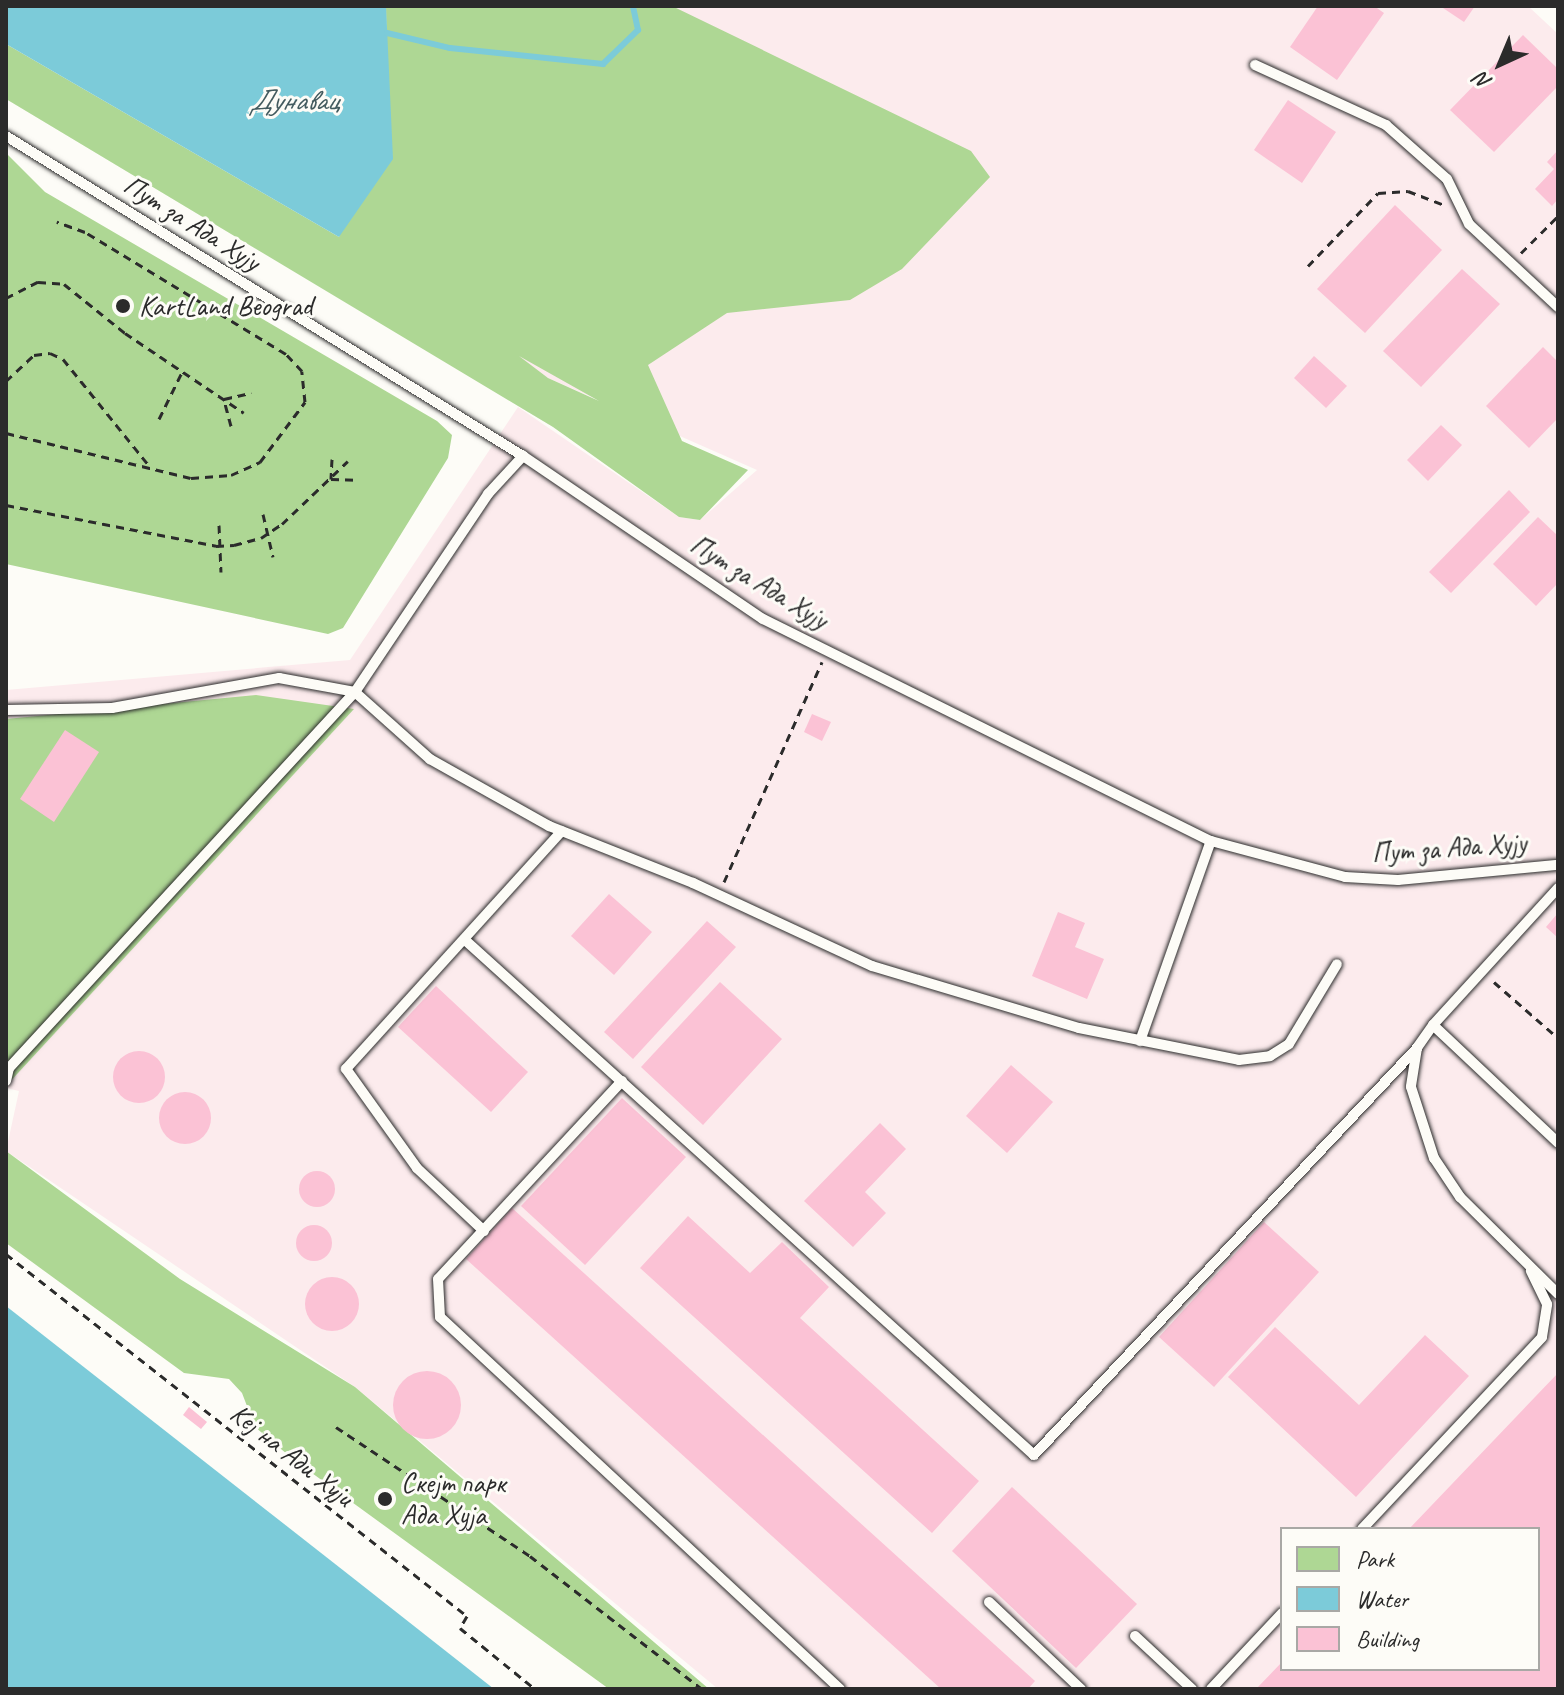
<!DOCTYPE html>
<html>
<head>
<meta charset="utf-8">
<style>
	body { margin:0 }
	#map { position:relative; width:1564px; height:1695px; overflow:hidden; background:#fdfcf7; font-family:Caveat,sans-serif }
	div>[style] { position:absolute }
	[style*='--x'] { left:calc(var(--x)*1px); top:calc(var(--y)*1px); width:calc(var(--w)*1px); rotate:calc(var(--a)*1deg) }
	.built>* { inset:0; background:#fcebed }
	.green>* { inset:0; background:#aed794 }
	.water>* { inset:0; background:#7ccbd9 }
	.stream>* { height:6px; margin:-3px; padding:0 3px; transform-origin:3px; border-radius:3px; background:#7ccbd9 }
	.building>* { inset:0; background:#fbc2d5 }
	.round { border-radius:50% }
	.path>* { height:3px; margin-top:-1.5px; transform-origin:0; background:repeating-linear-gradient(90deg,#2b2b2b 0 8px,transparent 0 14px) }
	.roads { filter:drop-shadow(0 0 2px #2b2b2b) drop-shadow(0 0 2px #2b2b2b) }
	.service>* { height:10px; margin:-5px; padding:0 5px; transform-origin:5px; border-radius:5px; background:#fdfcf7 }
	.dots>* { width:22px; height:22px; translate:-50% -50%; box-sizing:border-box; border:4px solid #fdfcf7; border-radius:50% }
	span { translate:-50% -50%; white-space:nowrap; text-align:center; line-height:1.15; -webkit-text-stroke:6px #fdfcf7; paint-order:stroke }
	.street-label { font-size:28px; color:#2b2b2b }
	.poi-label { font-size:28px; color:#2b2b2b }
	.left { translate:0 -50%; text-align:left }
	.water-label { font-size:30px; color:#435b5f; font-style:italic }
	.frame { position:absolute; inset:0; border:8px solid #2b2b2b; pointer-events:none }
	.legend { position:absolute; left:1280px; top:1527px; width:260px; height:144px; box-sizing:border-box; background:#fdfcf7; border:2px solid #a9a8a5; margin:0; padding:10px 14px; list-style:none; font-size:24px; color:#2b2b2b }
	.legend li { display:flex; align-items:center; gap:16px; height:40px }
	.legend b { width:40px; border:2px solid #a9a8a5 }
	.north { position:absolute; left:1460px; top:24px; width:80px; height:80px; -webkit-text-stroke:6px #fdfcf7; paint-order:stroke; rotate:224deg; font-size:22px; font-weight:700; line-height:32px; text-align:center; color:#2b2b2b }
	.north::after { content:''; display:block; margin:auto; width:28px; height:36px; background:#2b2b2b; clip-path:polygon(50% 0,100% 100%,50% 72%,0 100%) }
</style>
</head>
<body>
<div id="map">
	<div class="built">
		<i style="clip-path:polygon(evenodd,386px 6px,1528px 6px,1558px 34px,1558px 1689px,718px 1689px,355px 1387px,6px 1151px,19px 1091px,6px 1088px,6px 690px,350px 660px,518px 407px,679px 517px,700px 520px,757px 470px,548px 378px,339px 237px,393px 159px,386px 6px,1282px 1529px,1538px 1529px,1538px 1669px,1282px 1669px,1282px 1529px)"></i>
	</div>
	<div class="green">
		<i style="clip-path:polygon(evenodd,386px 6px,672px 6px,971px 151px,990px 177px,902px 269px,850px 300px,727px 313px,648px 365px,682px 441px,748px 470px,700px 520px,679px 517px,553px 427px,6px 99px,6px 44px,339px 237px,387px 83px,386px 6px,519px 356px,599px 401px,548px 378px,519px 356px)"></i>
		<i style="clip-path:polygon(6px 153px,45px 192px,437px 421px,452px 435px,448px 458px,343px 628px,328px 634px,6px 564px)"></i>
		<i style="clip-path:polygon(256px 695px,354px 709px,6px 1086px,6px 719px)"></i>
		<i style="clip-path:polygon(6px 1151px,180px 1279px,355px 1387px,709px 1689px,609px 1689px,294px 1460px,255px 1427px,242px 1393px,229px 1379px,184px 1373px,6px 1243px)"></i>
	</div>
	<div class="water">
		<i style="clip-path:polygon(6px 6px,386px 6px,393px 159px,339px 237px,6px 44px)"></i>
		<i style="clip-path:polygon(6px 1306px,353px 1578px,494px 1689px,6px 1689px)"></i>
	</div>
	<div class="stream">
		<i style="--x:387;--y:33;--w:65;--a:13.4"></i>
		<i style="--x:450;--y:48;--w:154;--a:6"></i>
		<i style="--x:603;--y:64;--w:49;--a:-44.2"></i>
		<i style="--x:638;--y:30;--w:25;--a:-102"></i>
	</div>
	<div class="building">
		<i style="clip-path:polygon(1318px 6px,1374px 6px,1384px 13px,1337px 80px,1290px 47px)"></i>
		<i style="clip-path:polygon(1440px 6px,1475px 6px,1464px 22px)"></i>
		<i style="clip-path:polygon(1523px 35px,1558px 69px,1558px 86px,1494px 152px,1450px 110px)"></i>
		<i style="clip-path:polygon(1288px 100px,1336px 132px,1302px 183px,1254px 150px)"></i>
		<i style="clip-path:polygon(1558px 150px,1558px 199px,1552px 206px,1535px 189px,1554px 169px,1547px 162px)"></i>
		<i style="clip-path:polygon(1395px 205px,1442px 250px,1365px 333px,1317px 289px)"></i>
		<i style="clip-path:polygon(1462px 269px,1500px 304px,1421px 387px,1383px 351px)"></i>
		<i style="clip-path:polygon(1543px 347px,1558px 362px,1558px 418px,1529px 448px,1486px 406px)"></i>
		<i style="clip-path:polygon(1314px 356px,1347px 386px,1326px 408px,1294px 378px)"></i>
		<i style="clip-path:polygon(1441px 425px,1462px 445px,1428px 481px,1407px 460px)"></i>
		<i style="clip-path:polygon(1509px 490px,1530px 512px,1451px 593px,1429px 572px)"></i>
		<i style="clip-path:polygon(1538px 517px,1558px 536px,1558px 583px,1536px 606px,1493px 564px)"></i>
		<i style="clip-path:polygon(812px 714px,831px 722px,822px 741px,804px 732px)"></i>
		<i style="clip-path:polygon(65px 730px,99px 752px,54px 822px,20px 799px)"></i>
		<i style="clip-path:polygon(609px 894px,652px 932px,614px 975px,571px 936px)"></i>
		<i style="clip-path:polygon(1058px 912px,1085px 923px,1075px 947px,1104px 959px,1087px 999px,1032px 976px)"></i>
		<i style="clip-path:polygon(1558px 913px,1558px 938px,1546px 927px)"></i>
		<i style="clip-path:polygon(707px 921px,736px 947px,633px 1059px,604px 1032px)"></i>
		<i style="clip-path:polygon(720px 982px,782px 1039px,703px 1125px,641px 1067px)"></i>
		<i style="clip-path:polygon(436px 986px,528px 1072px,491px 1112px,398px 1027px)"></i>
		<i class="round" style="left:113px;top:1051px;width:52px;height:52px"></i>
		<i style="clip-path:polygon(1011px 1065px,1053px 1102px,1007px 1153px,966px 1116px)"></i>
		<i class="round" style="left:159px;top:1092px;width:52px;height:52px"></i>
		<i style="clip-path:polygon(622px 1098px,686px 1157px,585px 1265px,521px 1206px)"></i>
		<i style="clip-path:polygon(880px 1123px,906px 1149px,865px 1192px,886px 1213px,853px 1247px,804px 1201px)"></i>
		<i class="round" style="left:299px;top:1171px;width:36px;height:36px"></i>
		<i style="clip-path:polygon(512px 1208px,1035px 1681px,1028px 1689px,941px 1689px,466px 1259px)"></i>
		<i style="clip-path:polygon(688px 1216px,750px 1273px,782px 1242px,829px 1287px,800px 1318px,979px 1481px,932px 1533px,640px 1268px)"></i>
		<i style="clip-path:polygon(1264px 1222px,1319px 1272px,1214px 1387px,1159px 1337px)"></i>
		<i class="round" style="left:296px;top:1225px;width:36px;height:36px"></i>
		<i class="round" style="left:305px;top:1277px;width:54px;height:54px"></i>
		<i style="clip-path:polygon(1275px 1327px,1359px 1405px,1425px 1335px,1469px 1376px,1356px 1497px,1228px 1377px)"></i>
		<i class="round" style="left:393px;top:1371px;width:68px;height:68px"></i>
		<i style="clip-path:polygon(1558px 1373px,1558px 1689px,1256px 1689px,1282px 1662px,1282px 1669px,1538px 1669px,1538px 1529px,1409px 1529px)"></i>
		<i style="clip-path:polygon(189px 1407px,207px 1422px,201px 1429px,183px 1415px)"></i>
		<i style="clip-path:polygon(1012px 1487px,1137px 1604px,1076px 1668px,952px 1551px)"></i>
	</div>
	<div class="path">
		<i style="--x:1521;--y:253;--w:52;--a:-45"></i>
		<i style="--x:1308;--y:266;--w:101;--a:-46.2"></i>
		<i style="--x:1378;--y:193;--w:30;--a:-4"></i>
		<i style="--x:1408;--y:191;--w:40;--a:21"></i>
		<i style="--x:6;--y:298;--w:36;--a:-27"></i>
		<i style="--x:38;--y:282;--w:26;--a:4"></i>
		<i style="--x:64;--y:284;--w:78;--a:38.8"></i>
		<i style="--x:125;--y:333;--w:143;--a:33.9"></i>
		<i style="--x:6;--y:381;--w:38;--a:-43"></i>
		<i style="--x:34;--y:355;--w:16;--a:-7"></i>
		<i style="--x:50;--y:353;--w:14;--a:25"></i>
		<i style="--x:63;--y:359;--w:139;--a:51.1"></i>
		<i style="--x:159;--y:419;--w:52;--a:-63.9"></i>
		<i style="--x:231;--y:426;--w:28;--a:-105"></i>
		<i style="--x:224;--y:399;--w:28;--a:-13"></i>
		<i style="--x:6;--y:433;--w:190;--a:13.7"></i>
		<i style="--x:191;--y:478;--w:40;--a:-4.3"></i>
		<i style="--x:231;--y:475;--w:32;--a:-24"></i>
		<i style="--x:260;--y:462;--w:75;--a:-53.1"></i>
		<i style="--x:305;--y:402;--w:31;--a:-96"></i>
		<i style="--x:302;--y:371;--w:23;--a:-133"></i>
		<i style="--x:286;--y:354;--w:235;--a:-148.7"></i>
		<i style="--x:85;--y:232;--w:30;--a:-160"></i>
		<i style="--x:332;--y:459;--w:20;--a:93"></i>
		<i style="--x:331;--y:479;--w:25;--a:2"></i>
		<i style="--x:6;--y:505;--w:214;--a:11"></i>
		<i style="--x:216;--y:546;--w:18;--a:-3"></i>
		<i style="--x:234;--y:545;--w:28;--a:-15"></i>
		<i style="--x:261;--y:538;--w:25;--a:-34"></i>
		<i style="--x:282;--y:524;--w:91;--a:-43.7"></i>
		<i style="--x:263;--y:514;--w:44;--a:76.9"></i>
		<i style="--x:219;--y:525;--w:47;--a:87.6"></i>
		<i style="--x:724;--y:882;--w:241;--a:-66"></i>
		<i style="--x:1494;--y:982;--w:85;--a:41.2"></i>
		<i style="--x:6;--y:1254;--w:586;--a:38.14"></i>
		<i style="--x:467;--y:1616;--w:14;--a:120"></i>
		<i style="--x:460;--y:1628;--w:97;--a:39.1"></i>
		<i style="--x:336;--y:1427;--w:233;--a:33.6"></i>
		<i style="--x:530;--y:1556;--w:217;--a:37.7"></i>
	</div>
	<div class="roads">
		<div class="service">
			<i style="--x:1255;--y:65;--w:144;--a:24.6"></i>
			<i style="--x:1386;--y:125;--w:81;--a:41.5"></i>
			<i style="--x:1447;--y:179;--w:50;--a:63.9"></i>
			<i style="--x:1469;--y:224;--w:122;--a:43"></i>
			<i style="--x:6;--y:136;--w:608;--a:31.76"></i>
			<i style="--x:523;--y:456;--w:290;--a:34.2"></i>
			<i style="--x:763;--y:619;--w:500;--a:26.4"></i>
			<i style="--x:1211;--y:841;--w:139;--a:15"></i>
			<i style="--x:1345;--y:877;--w:53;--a:3.2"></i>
			<i style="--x:1398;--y:880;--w:161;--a:-5.4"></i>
			<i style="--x:6;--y:710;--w:106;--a:-1.1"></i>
			<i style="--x:112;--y:708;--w:170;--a:-10.2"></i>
			<i style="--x:279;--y:678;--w:77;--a:10.4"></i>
			<i style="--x:355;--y:692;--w:101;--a:41.8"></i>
			<i style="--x:430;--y:759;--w:137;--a:29.4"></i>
			<i style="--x:549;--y:826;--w:155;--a:21.6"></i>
			<i style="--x:693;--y:883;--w:197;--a:24.9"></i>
			<i style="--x:872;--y:966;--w:216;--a:16.7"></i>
			<i style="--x:1079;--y:1028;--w:163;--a:11.3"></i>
			<i style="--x:1239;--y:1060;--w:31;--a:-7"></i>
			<i style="--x:1270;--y:1056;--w:22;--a:-32"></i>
			<i style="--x:1289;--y:1044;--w:93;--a:-59"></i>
			<i style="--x:1558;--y:888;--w:185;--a:132.4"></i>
			<i style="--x:1433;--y:1025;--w:28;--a:125"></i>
			<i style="--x:1417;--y:1048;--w:39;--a:99"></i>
			<i style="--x:1411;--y:1087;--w:75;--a:72.1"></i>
			<i style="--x:1434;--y:1158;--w:47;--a:56.3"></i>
			<i style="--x:1460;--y:1197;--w:138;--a:44.7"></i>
			<i style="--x:465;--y:940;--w:767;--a:42.15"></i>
			<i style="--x:1034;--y:1455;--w:559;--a:-46.74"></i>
			<i style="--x:1433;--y:1025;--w:172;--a:43.3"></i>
			<i style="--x:1140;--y:1041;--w:212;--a:-70.5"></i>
			<i style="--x:6;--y:1081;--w:13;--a:-77"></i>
			<i style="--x:9;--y:1068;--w:511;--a:-47.38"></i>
			<i style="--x:355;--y:692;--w:239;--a:-56.1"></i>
			<i style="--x:488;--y:494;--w:52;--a:-47.4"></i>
			<i style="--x:622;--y:1081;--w:270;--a:132.9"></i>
			<i style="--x:438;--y:1279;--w:38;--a:87"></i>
			<i style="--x:440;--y:1317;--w:546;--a:42.92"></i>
			<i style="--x:484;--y:1231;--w:92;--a:-136.8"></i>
			<i style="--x:417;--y:1168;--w:122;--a:-125.6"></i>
			<i style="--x:346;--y:1069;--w:321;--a:-47.8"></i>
			<i style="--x:1362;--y:1529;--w:263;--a:-46.8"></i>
			<i style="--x:1542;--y:1337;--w:33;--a:-81"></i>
			<i style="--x:1547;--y:1304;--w:37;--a:-116"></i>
			<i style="--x:989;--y:1602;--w:127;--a:43.4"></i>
			<i style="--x:1135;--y:1636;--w:78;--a:42.9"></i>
			<i style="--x:1211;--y:1689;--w:104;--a:-46.9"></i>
		</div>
	</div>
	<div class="dots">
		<i style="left:123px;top:306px;background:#2b2b2b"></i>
		<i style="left:385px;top:1499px;background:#2b2b2b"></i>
	</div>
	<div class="street-label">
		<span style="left:192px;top:223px;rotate:32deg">Пут за Ада Хују</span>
		<span style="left:759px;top:582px;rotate:31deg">Пут за Ада Хују</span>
		<span style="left:1449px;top:848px;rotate:-4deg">Пут за Ада Хују</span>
		<span style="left:292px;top:1455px;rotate:38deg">Кеј на Ади Хуји</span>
	</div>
	<div class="poi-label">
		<span class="left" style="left:139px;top:306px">KartLand Beograd</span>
		<span class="left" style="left:401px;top:1499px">Скејт парк<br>Ада Хуја</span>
	</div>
	<div class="water-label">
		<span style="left:294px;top:100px">Дунавац</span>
	</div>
	<div class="frame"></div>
	<ul class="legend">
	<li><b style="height:22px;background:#aed794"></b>Park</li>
	<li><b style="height:22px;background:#7ccbd9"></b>Water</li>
	<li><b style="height:22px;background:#fbc2d5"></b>Building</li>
	</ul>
	<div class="north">N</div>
</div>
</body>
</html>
